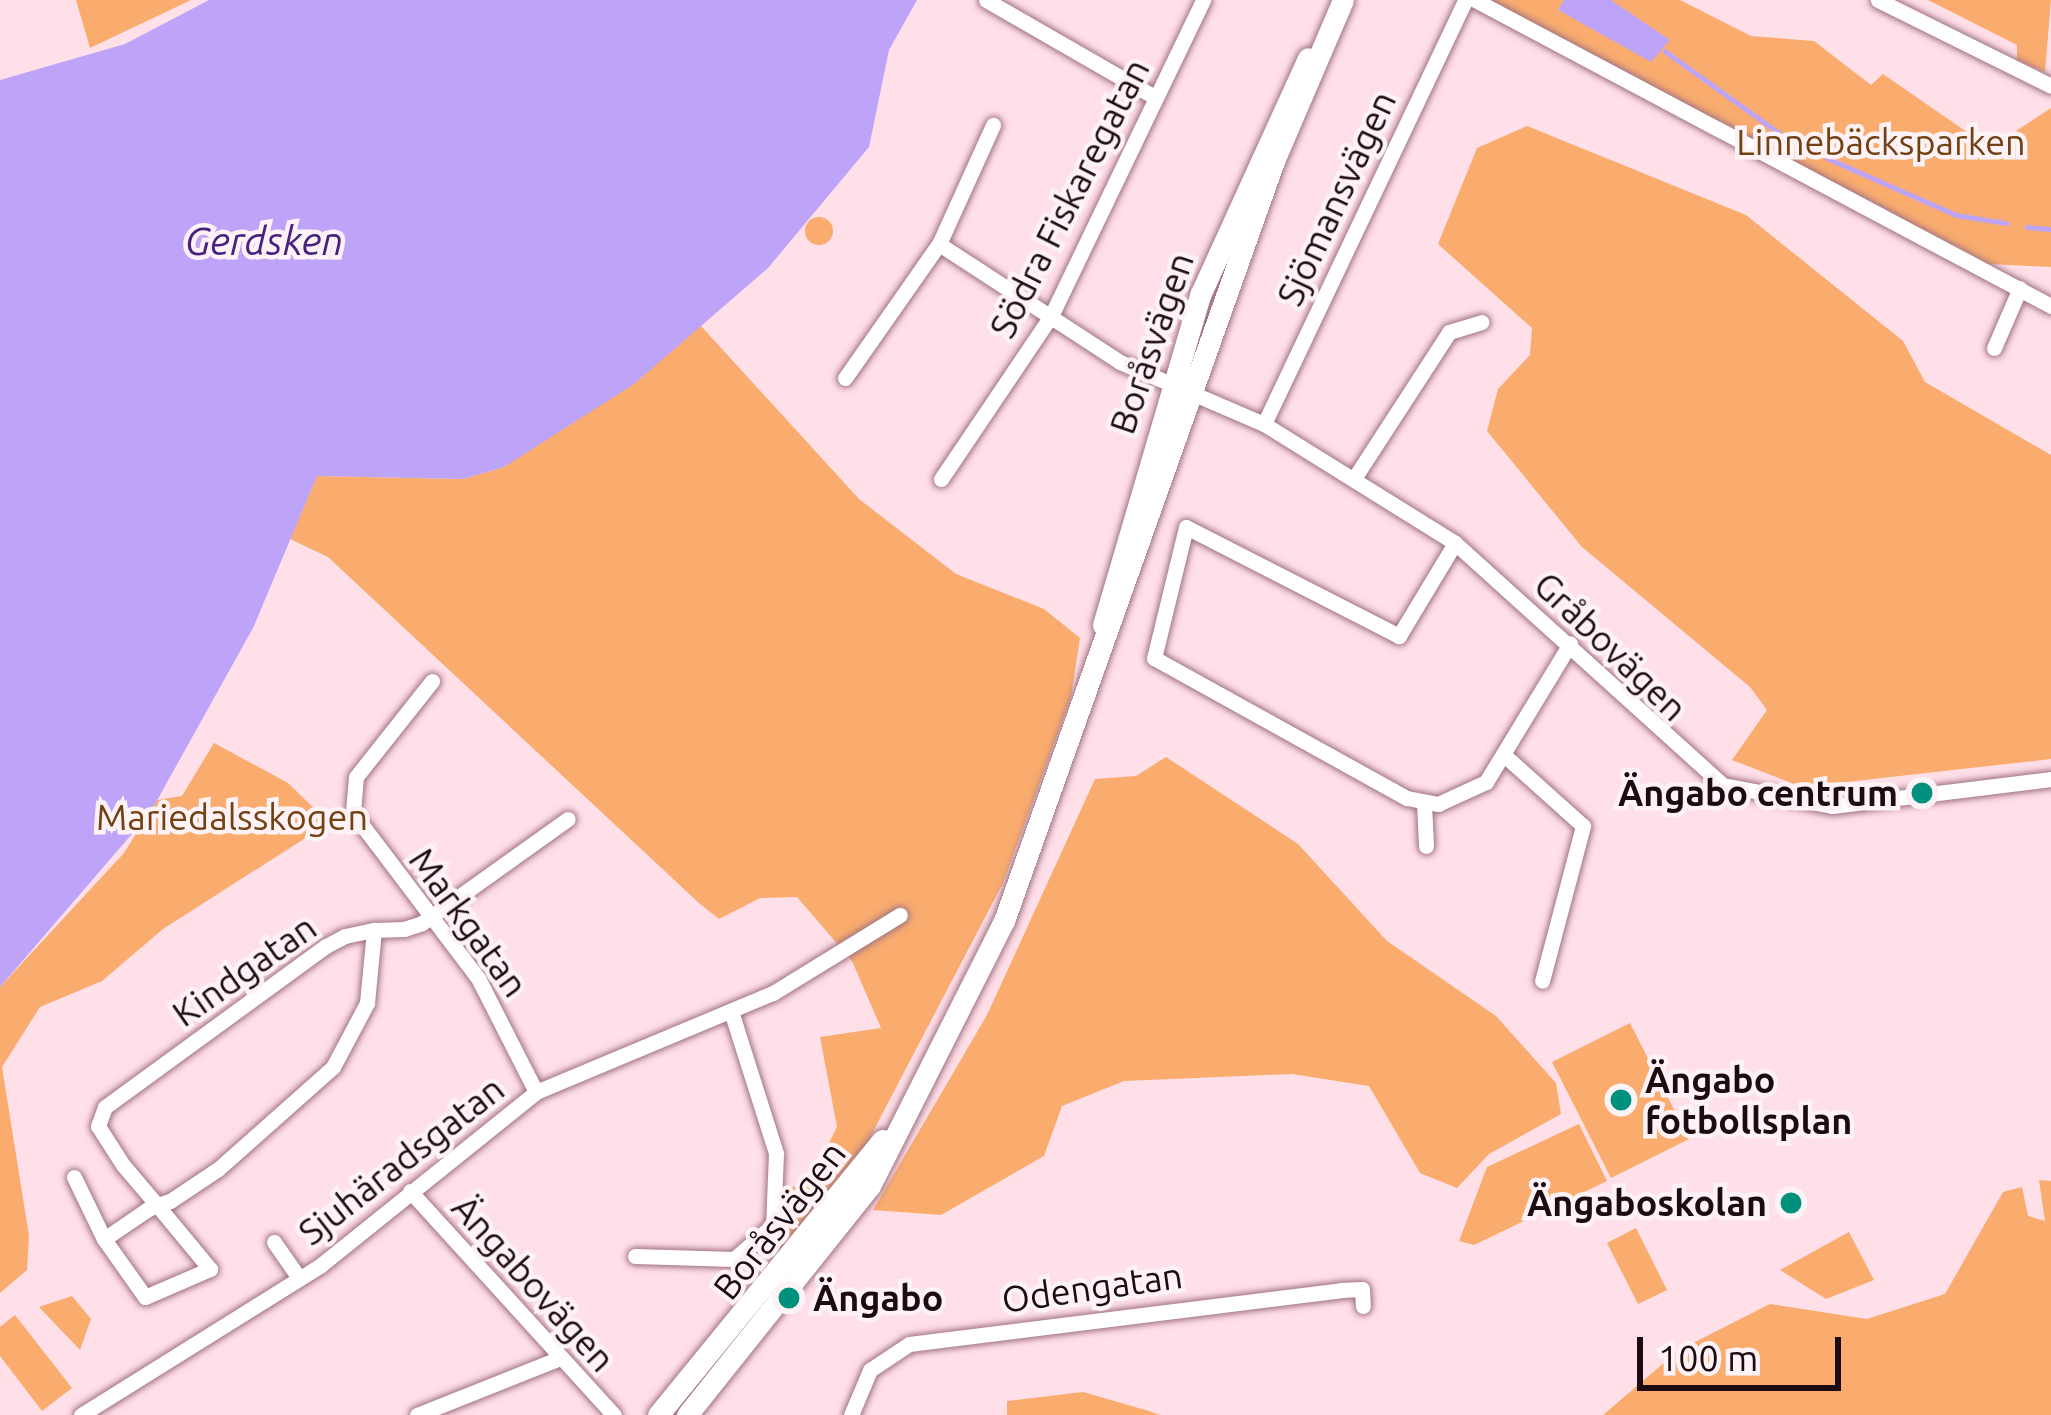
<!DOCTYPE html>
<html>
<head>
<meta charset="utf-8">
<style>
	body { margin:0 }
	#map { position:relative; width:2051px; height:1415px; overflow:hidden; background:#ffdfe8; font-family:Ubuntu,sans-serif }
	div>[style] { position:absolute }
	[style*='--x'] { left:calc(var(--x)*1px); top:calc(var(--y)*1px); width:calc(var(--w)*1px); rotate:calc(var(--a)*1deg) }
	.green>* { inset:0; background:#f9ac6e }
	.round { border-radius:50% }
	.water>* { inset:0; background:#bea4f8 }
	.stream>* { height:4.5px; margin:-2.25px; padding:0 2.25px; transform-origin:2.25px; border-radius:2.25px; background:#bea4f8 }
	.roads { filter:drop-shadow(0 0 3px #a27382) drop-shadow(0 0 3px #a27382) }
	.street>* { height:15px; margin:-7.5px; padding:0 7.5px; transform-origin:7.5px; border-radius:7.5px; background:#fff }
	.secondary>* { height:21px; margin:-10.5px; padding:0 10.5px; transform-origin:10.5px; border-radius:10.5px; background:#fff }
	.dots>* { width:33px; height:33px; translate:-50% -50%; box-sizing:border-box; border:6px solid #fdf2f5; border-radius:50% }
	span { translate:-50% -50%; white-space:nowrap; text-align:center; line-height:1.15; -webkit-text-stroke:9px #fdf2f5; paint-order:stroke }
	.park-label { font-size:36px; color:#724011 }
	.street-label { font-size:36px; color:#1c0b11 }
	.poi-label { font-size:36px; color:#1c0b11; font-weight:700 }
	.right { translate:-100% -50%; text-align:right }
	.left { translate:0 -50%; text-align:left }
	.water-label { font-size:39px; color:#491f7f; font-style:italic }
	.scale { position:absolute; left:1637px; top:1337px; width:204px; height:54px; box-sizing:border-box; border:6px solid #1c0b11; border-top:0; padding-left:15px; font-size:36px; line-height:42px; white-space:nowrap; color:#1c0b11; -webkit-text-stroke:9px #fdf2f5; paint-order:stroke }
</style>
</head>
<body>
<div id="map">
	<div class="green">
		<i style="clip-path:polygon(76px 0,191px 0,90px 48px)"></i>
		<i style="clip-path:polygon(1491px 0,1680px 0,1751px 36px,1814px 41px,1871px 85px,1883px 74px,1990px 148px,2051px 108px,2051px 267px,1989px 264px)"></i>
		<i style="clip-path:polygon(1928px 0,2051px 0,2045px 72px,2017px 60px,2017px 45px)"></i>
		<i style="clip-path:polygon(1527px 126px,1746px 215px,1903px 341px,1925px 382px,2051px 455px,2051px 759px,1802px 787px,1732px 760px,1767px 710px,1750px 687px,1582px 547px,1487px 431px,1498px 389px,1530px 355px,1532px 328px,1438px 244px,1477px 148px)"></i>
		<i class="round" style="left:805px;top:217px;width:28px;height:28px"></i>
		<i style="clip-path:polygon(701px 326px,859px 499px,956px 574px,1044px 609px,1080px 638px,1071px 697px,1003px 883px,866px 1145px,780px 1256px,762px 1227px,771px 1197px,811px 1179px,837px 1127px,820px 1037px,881px 1028px,852px 961px,797px 897px,760px 898px,719px 919px,700px 904px,328px 557px,290px 539px,317px 476px,463px 479px,504px 467px)"></i>
		<i style="clip-path:polygon(214px 743px,288px 783px,329px 823px,163px 929px,102px 981px,40px 1007px,2px 1067px,29px 1236px,27px 1270px,0 1293px,0 987px,124px 853px,157px 800px,182px 796px)"></i>
		<i style="clip-path:polygon(1166px 757px,1298px 844px,1387px 941px,1496px 1016px,1556px 1083px,1561px 1114px,1489px 1154px,1457px 1188px,1420px 1173px,1369px 1086px,1292px 1074px,1124px 1081px,1062px 1106px,1044px 1156px,941px 1215px,873px 1210px,987px 1015px,1095px 779px,1136px 776px)"></i>
		<i style="clip-path:polygon(1630px 1023px,1689px 1139px,1611px 1178px,1552px 1062px)"></i>
		<i style="clip-path:polygon(1579px 1124px,1607px 1181px,1474px 1245px,1459px 1241px,1487px 1167px)"></i>
		<i style="clip-path:polygon(2039px 1180px,2051px 1181px,2051px 1415px,1603px 1415px,1679px 1350px,1770px 1304px,1867px 1319px,1945px 1294px,2003px 1192px,2022px 1187px,2028px 1216px,2045px 1221px)"></i>
		<i style="clip-path:polygon(1636px 1228px,1667px 1290px,1638px 1304px,1607px 1243px)"></i>
		<i style="clip-path:polygon(1849px 1232px,1874px 1280px,1826px 1299px,1780px 1270px)"></i>
		<i style="clip-path:polygon(72px 1296px,91px 1319px,80px 1350px,39px 1307px)"></i>
		<i style="clip-path:polygon(15px 1315px,72px 1388px,42px 1411px,0 1356px,0 1327px)"></i>
		<i style="clip-path:polygon(1083px 1392px,1149px 1411px,1160px 1415px,1007px 1415px,1007px 1401px)"></i>
	</div>
	<div class="water">
		<i style="clip-path:polygon(209px 0,917px 0,889px 50px,869px 147px,768px 268px,634px 384px,504px 467px,463px 479px,317px 476px,253px 628px,150px 813px,0 987px,0 80px,125px 44px)"></i>
		<i style="clip-path:polygon(1564px 0,1611px 0,1670px 40px,1651px 62px,1558px 10px)"></i>
	</div>
	<div class="stream">
		<i style="--x:1665;--y:51;--w:144;--a:35.7"></i>
		<i style="--x:1827;--y:158;--w:141;--a:23.8"></i>
		<i style="--x:1956;--y:215;--w:51;--a:9.1"></i>
		<i style="--x:2027;--y:227;--w:24;--a:5"></i>
	</div>
	<div class="roads">
		<div class="street">
			<i style="--x:986;--y:0;--w:195;--a:29.9"></i>
			<i style="--x:1475;--y:0;--w:652;--a:27.98"></i>
			<i style="--x:1878;--y:0;--w:193;--a:26.4"></i>
			<i style="--x:939;--y:244;--w:216;--a:33.1"></i>
			<i style="--x:1120;--y:362;--w:157;--a:23.3"></i>
			<i style="--x:1264;--y:424;--w:225;--a:31.9"></i>
			<i style="--x:1455;--y:543;--w:361;--a:42.1"></i>
			<i style="--x:1723;--y:785;--w:111;--a:10.9"></i>
			<i style="--x:1832;--y:806;--w:221;--a:-7"></i>
			<i style="--x:1994;--y:348;--w:65;--a:-66.6"></i>
			<i style="--x:845;--y:378;--w:164;--a:-55"></i>
			<i style="--x:939;--y:244;--w:131;--a:-65.6"></i>
			<i style="--x:1264;--y:424;--w:469;--a:-64.6"></i>
			<i style="--x:1355;--y:477;--w:173;--a:-57"></i>
			<i style="--x:1449;--y:332;--w:34;--a:-17"></i>
			<i style="--x:941;--y:479;--w:197;--a:-56"></i>
			<i style="--x:1051;--y:316;--w:351;--a:-64.3"></i>
			<i style="--x:1455;--y:543;--w:109;--a:121.1"></i>
			<i style="--x:1399;--y:636;--w:239;--a:-152.9"></i>
			<i style="--x:1186;--y:527;--w:135;--a:103.7"></i>
			<i style="--x:1154;--y:658;--w:289;--a:29"></i>
			<i style="--x:1407;--y:798;--w:32;--a:11"></i>
			<i style="--x:1438;--y:804;--w:53;--a:-24.6"></i>
			<i style="--x:1486;--y:782;--w:162;--a:-58.7"></i>
			<i style="--x:432;--y:681;--w:122;--a:128.4"></i>
			<i style="--x:356;--y:777;--w:36;--a:95"></i>
			<i style="--x:353;--y:813;--w:207;--a:52.9"></i>
			<i style="--x:478;--y:978;--w:128;--a:63"></i>
			<i style="--x:1504;--y:755;--w:106;--a:41.9"></i>
			<i style="--x:1583;--y:826;--w:160;--a:104.8"></i>
			<i style="--x:1424;--y:803;--w:43;--a:87.3"></i>
			<i style="--x:374;--y:930;--w:73;--a:95.5"></i>
			<i style="--x:367;--y:1003;--w:72;--a:118"></i>
			<i style="--x:333;--y:1067;--w:154;--a:138.4"></i>
			<i style="--x:218;--y:1169;--w:58;--a:146.3"></i>
			<i style="--x:170;--y:1201;--w:14;--a:163"></i>
			<i style="--x:157;--y:1205;--w:10;--a:156"></i>
			<i style="--x:148;--y:1209;--w:53;--a:145.7"></i>
			<i style="--x:104;--y:1239;--w:71;--a:54.7"></i>
			<i style="--x:145;--y:1297;--w:71;--a:-23.3"></i>
			<i style="--x:210;--y:1269;--w:83;--a:-129.6"></i>
			<i style="--x:157;--y:1205;--w:52;--a:-130.4"></i>
			<i style="--x:123;--y:1165;--w:46;--a:-122.7"></i>
			<i style="--x:98;--y:1126;--w:20;--a:-70"></i>
			<i style="--x:105;--y:1107;--w:273;--a:-36.1"></i>
			<i style="--x:326;--y:946;--w:21;--a:-28"></i>
			<i style="--x:345;--y:936;--w:30;--a:-12"></i>
			<i style="--x:374;--y:930;--w:30;--a:-2"></i>
			<i style="--x:404;--y:929;--w:19;--a:-18"></i>
			<i style="--x:422;--y:923;--w:179;--a:-35.5"></i>
			<i style="--x:74;--y:1177;--w:69;--a:64.2"></i>
			<i style="--x:410;--y:1191;--w:303;--a:47.7"></i>
			<i style="--x:274;--y:1242;--w:44;--a:55.2"></i>
			<i style="--x:635;--y:1256;--w:99;--a:1.7"></i>
			<i style="--x:734;--y:1259;--w:52;--a:-41.1"></i>
			<i style="--x:773;--y:1225;--w:72;--a:-87.6"></i>
			<i style="--x:776;--y:1153;--w:149;--a:-107.6"></i>
			<i style="--x:81;--y:1415;--w:283;--a:-32"></i>
			<i style="--x:321;--y:1265;--w:276;--a:-38.8"></i>
			<i style="--x:536;--y:1092;--w:257;--a:-22.7"></i>
			<i style="--x:773;--y:993;--w:149;--a:-31.6"></i>
			<i style="--x:417;--y:1415;--w:154;--a:-21.7"></i>
			<i style="--x:851;--y:1415;--w:49;--a:-67.1"></i>
			<i style="--x:870;--y:1370;--w:47;--a:-33.7"></i>
			<i style="--x:909;--y:1344;--w:435;--a:-7.1"></i>
			<i style="--x:1341;--y:1290;--w:21;--a:-3"></i>
			<i style="--x:1362;--y:1289;--w:17;--a:87"></i>
		</div>
		<div class="secondary">
			<i style="--x:1103;--y:625;--w:346;--a:-73.6"></i>
			<i style="--x:1201;--y:293;--w:258;--a:-65.5"></i>
			<i style="--x:658;--y:1415;--w:355;--a:-50.8"></i>
			<i style="--x:687;--y:1415;--w:293;--a:-51.4"></i>
			<i style="--x:870;--y:1186;--w:297;--a:-63.2"></i>
			<i style="--x:1004;--y:921;--w:807;--a:-70.44"></i>
			<i style="--x:1274;--y:161;--w:175;--a:-66.8"></i>
		</div>
	</div>
	<div class="dots">
		<i style="left:1922px;top:793px;background:#00917c"></i>
		<i style="left:1621px;top:1100px;background:#00917c"></i>
		<i style="left:1791px;top:1203px;background:#00917c"></i>
		<i style="left:789px;top:1298px;background:#00917c"></i>
	</div>
	<div class="park-label">
		<span style="left:1881px;top:142px">Linnebäcksparken</span>
		<span style="left:232px;top:817px">Mariedalsskogen</span>
	</div>
	<div class="street-label">
		<span style="left:1069px;top:198px;rotate:-63deg">Södra Fiskaregatan</span>
		<span style="left:1336px;top:198px;rotate:-65deg">Sjömansvägen</span>
		<span style="left:1151px;top:343px;rotate:-71deg">Boråsvägen</span>
		<span style="left:1611px;top:646px;rotate:44deg">Gråbovägen</span>
		<span style="left:469px;top:922px;rotate:54deg">Markgatan</span>
		<span style="left:244px;top:970px;rotate:-35deg">Kindgatan</span>
		<span style="left:401px;top:1160px;rotate:-38deg">Sjuhäradsgatan</span>
		<span style="left:779px;top:1220px;rotate:-52deg">Boråsvägen</span>
		<span style="left:534px;top:1283px;rotate:48deg">Ängabovägen</span>
		<span style="left:1092px;top:1287px;rotate:-8deg">Odengatan</span>
	</div>
	<div class="poi-label">
		<span class="right" style="left:1898px;top:793px">Ängabo centrum</span>
		<span class="left" style="left:1645px;top:1100px">Ängabo<br>fotbollsplan</span>
		<span class="right" style="left:1767px;top:1203px">Ängaboskolan</span>
		<span class="left" style="left:813px;top:1298px">Ängabo</span>
	</div>
	<div class="water-label">
		<span style="left:264px;top:241px">Gerdsken</span>
	</div>
	<div class="scale">100 m</div>
</div>
</body>
</html>
